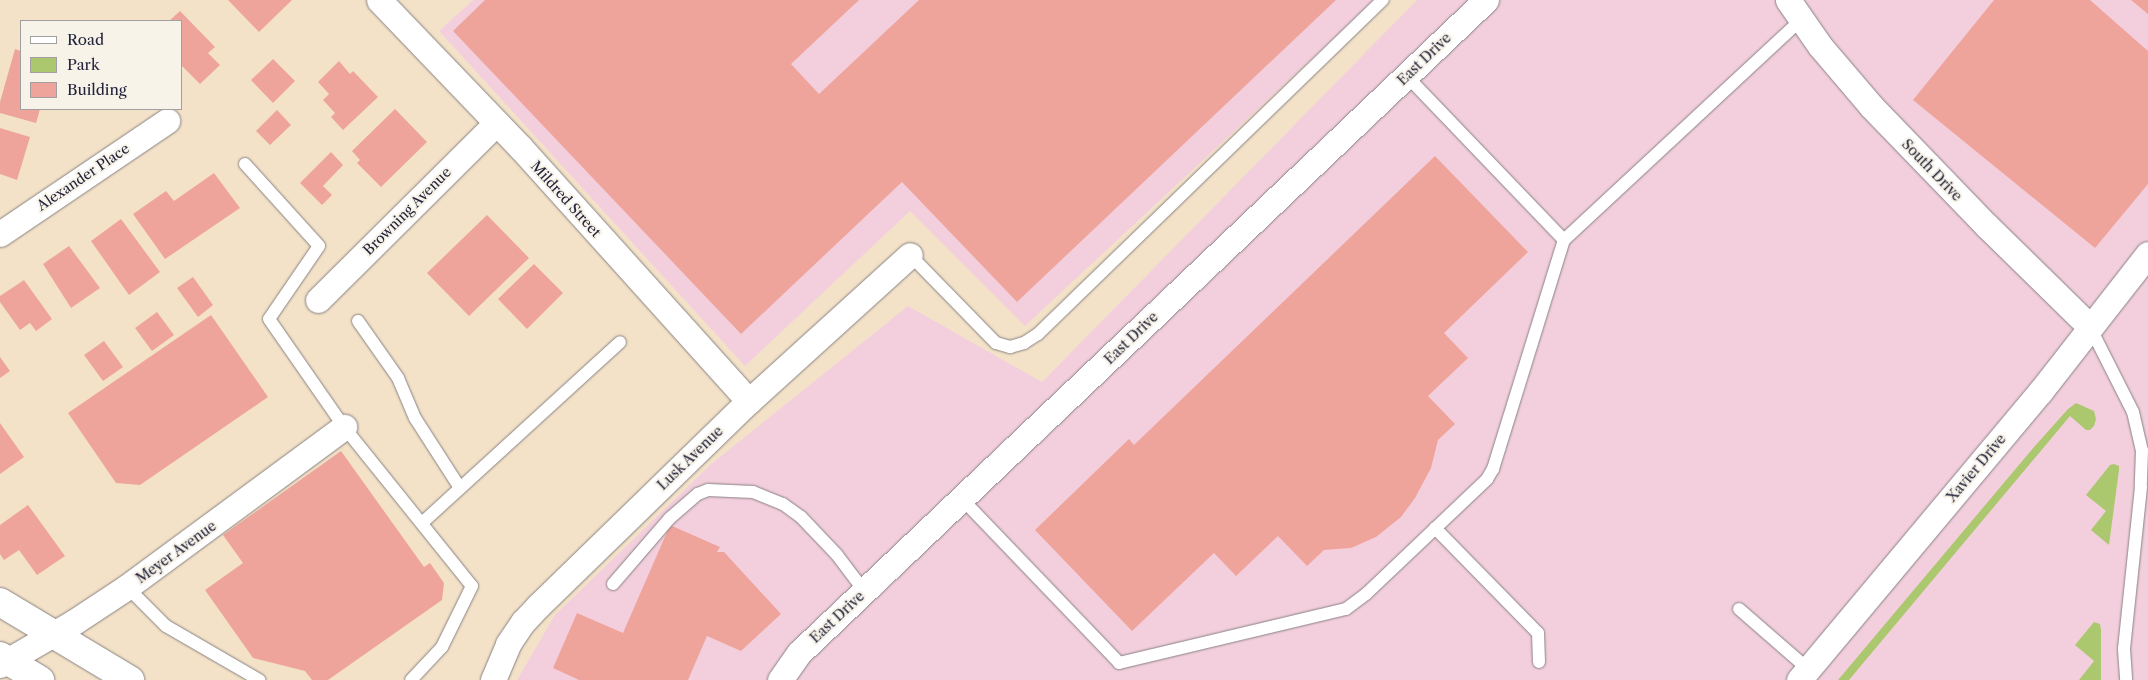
<!DOCTYPE html>
<html>
<head>
<meta charset="utf-8">
<style>
	body { margin:0 }
	#map { position:relative; width:2148px; height:680px; overflow:hidden; background:#f3e2c8; font-family:"Libre Caslon Text",serif }
	div>[style] { position:absolute }
	[style*='--x'] { left:calc(var(--x)*1px); top:calc(var(--y)*1px); width:calc(var(--w)*1px); rotate:calc(var(--a)*1deg) }
	.built>* { inset:0; background:#f3cfde }
	.green>* { inset:0; background:#acc86f }
	.building>* { inset:0; background:#efa49b }
	.roads { filter:drop-shadow(0 0 1px #8a8282) drop-shadow(0 0 1px #8a8282) }
	.service>* { height:12px; margin:-6px; padding:0 6px; transform-origin:6px; border-radius:6px; background:#fff }
	.minor>* { height:25px; margin:-12.5px; padding:0 12.5px; transform-origin:12.5px; border-radius:12.5px; background:#fff }
	.tertiary>* { height:28px; margin:-14px; padding:0 14px; transform-origin:14px; border-radius:14px; background:#fff }
	span { translate:-50% -50%; white-space:nowrap; text-align:center; line-height:1.15; -webkit-text-stroke:4px #f7f3e8; paint-order:stroke }
	.street-label { font-size:14px; color:#22223b }
	.legend { position:absolute; left:20px; top:20px; width:162px; height:90px; box-sizing:border-box; background:#f7f3e8; border:1px solid #a29fa3; margin:0; padding:6px 9px; list-style:none; font-size:15px; color:#22223b }
	.legend li { display:flex; align-items:center; gap:10px; height:25px }
	.legend b { width:25px; border:1px solid #a29fa3 }
</style>
</head>
<body>
<div id="map">
	<div class="built">
		<i style="clip-path:polygon(473px 0,1375px 0,1025px 326px,910px 211px,745px 366px,439px 31px)"></i>
		<i style="clip-path:polygon(1417px 0,2148px 0,2148px 680px,517px 680px,555px 615px,710px 465px,908px 306px,1042px 382px)"></i>
	</div>
	<div class="green">
		<i style="clip-path:polygon(2076px 403px,2094px 411px,2096px 419px,2094px 426px,2090px 430px,2086px 430px,2070px 416px,1849px 680px,1838px 680px,2034px 447px,2068px 409px)"></i>
		<i style="clip-path:polygon(2114px 464px,2119px 466px,2119px 470px,2109px 545px,2091px 530px,2106px 511px,2086px 495px,2110px 465px)"></i>
		<i style="clip-path:polygon(2094px 622px,2100px 624px,2101px 630px,2101px 680px,2079px 680px,2094px 661px,2075px 645px)"></i>
	</div>
	<div class="building">
		<i style="clip-path:polygon(228px 0,292px 0,259px 32px)"></i>
		<i style="clip-path:polygon(485px 0,859px 0,791px 64px,819px 94px,919px 0,1336px 0,1017px 302px,902px 182px,741px 334px,453px 31px)"></i>
		<i style="clip-path:polygon(1994px 0,2090px 0,2148px 51px,2148px 184px,2095px 248px,1913px 100px)"></i>
		<i style="clip-path:polygon(2131px 0,2148px 0,2148px 14px)"></i>
		<i style="clip-path:polygon(180px 11px,215px 47px,208px 53px,220px 65px,200px 84px,181px 65px,181px 21px,169px 21px)"></i>
		<i style="clip-path:polygon(15px 49px,21px 51px,21px 109px,40px 109px,36px 123px,0 113px,0 102px)"></i>
		<i style="clip-path:polygon(273px 59px,295px 81px,273px 103px,251px 80px)"></i>
		<i style="clip-path:polygon(339px 61px,350px 74px,353px 71px,378px 97px,343px 130px,331px 117px,335px 113px,323px 100px,329px 94px,318px 82px)"></i>
		<i style="clip-path:polygon(395px 109px,427px 142px,381px 187px,357px 163px,360px 160px,352px 151px)"></i>
		<i style="clip-path:polygon(277px 110px,291px 125px,270px 145px,256px 131px)"></i>
		<i style="clip-path:polygon(0 128px,30px 137px,17px 180px,0 174px)"></i>
		<i style="clip-path:polygon(331px 152px,343px 165px,323px 186px,332px 195px,322px 205px,300px 183px)"></i>
		<i style="clip-path:polygon(1435px 156px,1528px 252px,1444px 333px,1468px 358px,1428px 396px,1455px 424px,1438px 440px,1431px 468px,1415px 498px,1401px 517px,1376px 537px,1351px 548px,1324px 550px,1307px 566px,1278px 536px,1236px 576px,1214px 553px,1132px 631px,1035px 530px,1129px 439px,1134px 445px)"></i>
		<i style="clip-path:polygon(214px 173px,240px 208px,165px 259px,133px 214px,166px 191px,174px 201px)"></i>
		<i style="clip-path:polygon(487px 215px,529px 258px,469px 316px,427px 273px)"></i>
		<i style="clip-path:polygon(121px 219px,160px 272px,129px 295px,91px 241px)"></i>
		<i style="clip-path:polygon(69px 246px,100px 288px,71px 308px,43px 264px)"></i>
		<i style="clip-path:polygon(534px 264px,563px 293px,527px 329px,498px 299px)"></i>
		<i style="clip-path:polygon(193px 277px,213px 305px,198px 317px,177px 288px)"></i>
		<i style="clip-path:polygon(24px 280px,52px 319px,36px 331px,30px 323px,20px 330px,0 302px,0 296px)"></i>
		<i style="clip-path:polygon(157px 312px,174px 335px,152px 351px,135px 328px)"></i>
		<i style="clip-path:polygon(211px 315px,268px 397px,140px 485px,116px 483px,68px 413px)"></i>
		<i style="clip-path:polygon(104px 341px,123px 367px,103px 381px,84px 355px)"></i>
		<i style="clip-path:polygon(0 357px,10px 371px,0 378px)"></i>
		<i style="clip-path:polygon(0 423px,24px 457px,0 474px)"></i>
		<i style="clip-path:polygon(341px 451px,424px 567px,430px 563px,444px 583px,442px 600px,328px 680px,312px 680px,305px 671px,253px 658px,205px 590px,243px 563px,223px 535px)"></i>
		<i style="clip-path:polygon(28px 505px,65px 556px,37px 575px,19px 550px,4px 560px,0 554px,0 525px)"></i>
		<i style="clip-path:polygon(670px 525px,720px 547px,717px 552px,724px 552px,781px 614px,741px 651px,707px 636px,688px 680px,579px 680px,553px 668px,577px 613px,623px 633px)"></i>
	</div>
	<div class="roads">
		<div class="service">
			<i style="--x:245;--y:164;--w:110;--a:47.9"></i>
			<i style="--x:319;--y:246;--w:88;--a:124.4"></i>
			<i style="--x:269;--y:319;--w:131;--a:55.2"></i>
			<i style="--x:344;--y:427;--w:204;--a:51.2"></i>
			<i style="--x:472;--y:586;--w:68;--a:116.2"></i>
			<i style="--x:442;--y:647;--w:45;--a:133.2"></i>
			<i style="--x:1564;--y:240;--w:323;--a:-42.9"></i>
			<i style="--x:910;--y:255;--w:123;--a:45.7"></i>
			<i style="--x:996;--y:343;--w:15;--a:16"></i>
			<i style="--x:1010;--y:347;--w:15;--a:-16"></i>
			<i style="--x:1024;--y:343;--w:17;--a:-33"></i>
			<i style="--x:1038;--y:334;--w:480;--a:-44.1"></i>
			<i style="--x:358;--y:321;--w:70;--a:54.9"></i>
			<i style="--x:398;--y:378;--w:43;--a:67"></i>
			<i style="--x:415;--y:418;--w:83;--a:57.3"></i>
			<i style="--x:2090;--y:327;--w:95;--a:63.2"></i>
			<i style="--x:2133;--y:412;--w:39;--a:77"></i>
			<i style="--x:2142;--y:450;--w:37;--a:92"></i>
			<i style="--x:2141;--y:487;--w:163;--a:96"></i>
			<i style="--x:2124;--y:649;--w:31;--a:86"></i>
			<i style="--x:962;--y:499;--w:227;--a:46.2"></i>
			<i style="--x:1119;--y:663;--w:233;--a:-13.4"></i>
			<i style="--x:1346;--y:609;--w:25;--a:-37"></i>
			<i style="--x:1366;--y:594;--w:167;--a:-43.5"></i>
			<i style="--x:1487;--y:479;--w:12;--a:-59"></i>
			<i style="--x:1493;--y:469;--w:240;--a:-72.8"></i>
			<i style="--x:1564;--y:240;--w:227;--a:-133.8"></i>
			<i style="--x:422;--y:523;--w:268;--a:-42.4"></i>
			<i style="--x:1435;--y:528;--w:147;--a:45.6"></i>
			<i style="--x:1538;--y:633;--w:29;--a:88"></i>
			<i style="--x:613;--y:584;--w:87;--a:-49.2"></i>
			<i style="--x:670;--y:518;--w:37;--a:-41"></i>
			<i style="--x:698;--y:494;--w:11;--a:-22"></i>
			<i style="--x:708;--y:490;--w:45;--a:2.5"></i>
			<i style="--x:753;--y:492;--w:32;--a:22"></i>
			<i style="--x:783;--y:504;--w:22;--a:36"></i>
			<i style="--x:801;--y:517;--w:52;--a:46.5"></i>
			<i style="--x:837;--y:555;--w:46;--a:52.9"></i>
			<i style="--x:127;--y:587;--w:55;--a:45"></i>
			<i style="--x:166;--y:626;--w:108;--a:30.1"></i>
			<i style="--x:1739;--y:609;--w:91;--a:41"></i>
		</div>
		<div class="minor">
			<i style="--x:379;--y:0;--w:204;--a:46.2"></i>
			<i style="--x:520;--y:147;--w:342;--a:48"></i>
			<i style="--x:1788;--y:0;--w:56;--a:55.2"></i>
			<i style="--x:1820;--y:46;--w:79;--a:49.6"></i>
			<i style="--x:1871;--y:106;--w:167;--a:46"></i>
			<i style="--x:1987;--y:226;--w:144;--a:44.4"></i>
			<i style="--x:0;--y:234;--w:202;--a:-34.1"></i>
			<i style="--x:318;--y:300;--w:251;--a:-44.8"></i>
			<i style="--x:0;--y:665;--w:86;--a:-30.2"></i>
			<i style="--x:74;--y:622;--w:64;--a:-33.4"></i>
			<i style="--x:127;--y:587;--w:270;--a:-36.4"></i>
			<i style="--x:493;--y:680;--w:39;--a:-67"></i>
			<i style="--x:508;--y:644;--w:27;--a:-56"></i>
			<i style="--x:523;--y:622;--w:23;--a:-47"></i>
			<i style="--x:539;--y:605;--w:293;--a:-44.2"></i>
			<i style="--x:749;--y:401;--w:217;--a:-42.2"></i>
			<i style="--x:780;--y:680;--w:33;--a:-55"></i>
			<i style="--x:799;--y:653;--w:948;--a:-43.55"></i>
			<i style="--x:1799;--y:680;--w:376;--a:-50.1"></i>
			<i style="--x:2040;--y:392;--w:175;--a:-52"></i>
		</div>
		<div class="tertiary">
			<i style="--x:0;--y:602;--w:152;--a:31"></i>
			<i style="--x:0;--y:656;--w:47;--a:31"></i>
		</div>
	</div>
	<div class="street-label">
		<span style="left:1424px;top:59px;rotate:-44deg">East Drive</span>
		<span style="left:1932px;top:170px;rotate:46deg">South Drive</span>
		<span style="left:83px;top:177px;rotate:-34deg">Alexander Place</span>
		<span style="left:566px;top:199px;rotate:48deg">Mildred Street</span>
		<span style="left:407px;top:211px;rotate:-45deg">Browning Avenue</span>
		<span style="left:1131px;top:338px;rotate:-44deg">East Drive</span>
		<span style="left:690px;top:458px;rotate:-44deg">Lusk Avenue</span>
		<span style="left:1976px;top:468px;rotate:-50deg">Xavier Drive</span>
		<span style="left:176px;top:552px;rotate:-36deg">Meyer Avenue</span>
		<span style="left:837px;top:617px;rotate:-43deg">East Drive</span>
	</div>
	<ul class="legend">
	<li><b style="height:6px;background:#fff"></b>Road</li>
	<li><b style="height:14px;background:#acc86f"></b>Park</li>
	<li><b style="height:14px;background:#efa49b"></b>Building</li>
	</ul>
</div>
</body>
</html>
